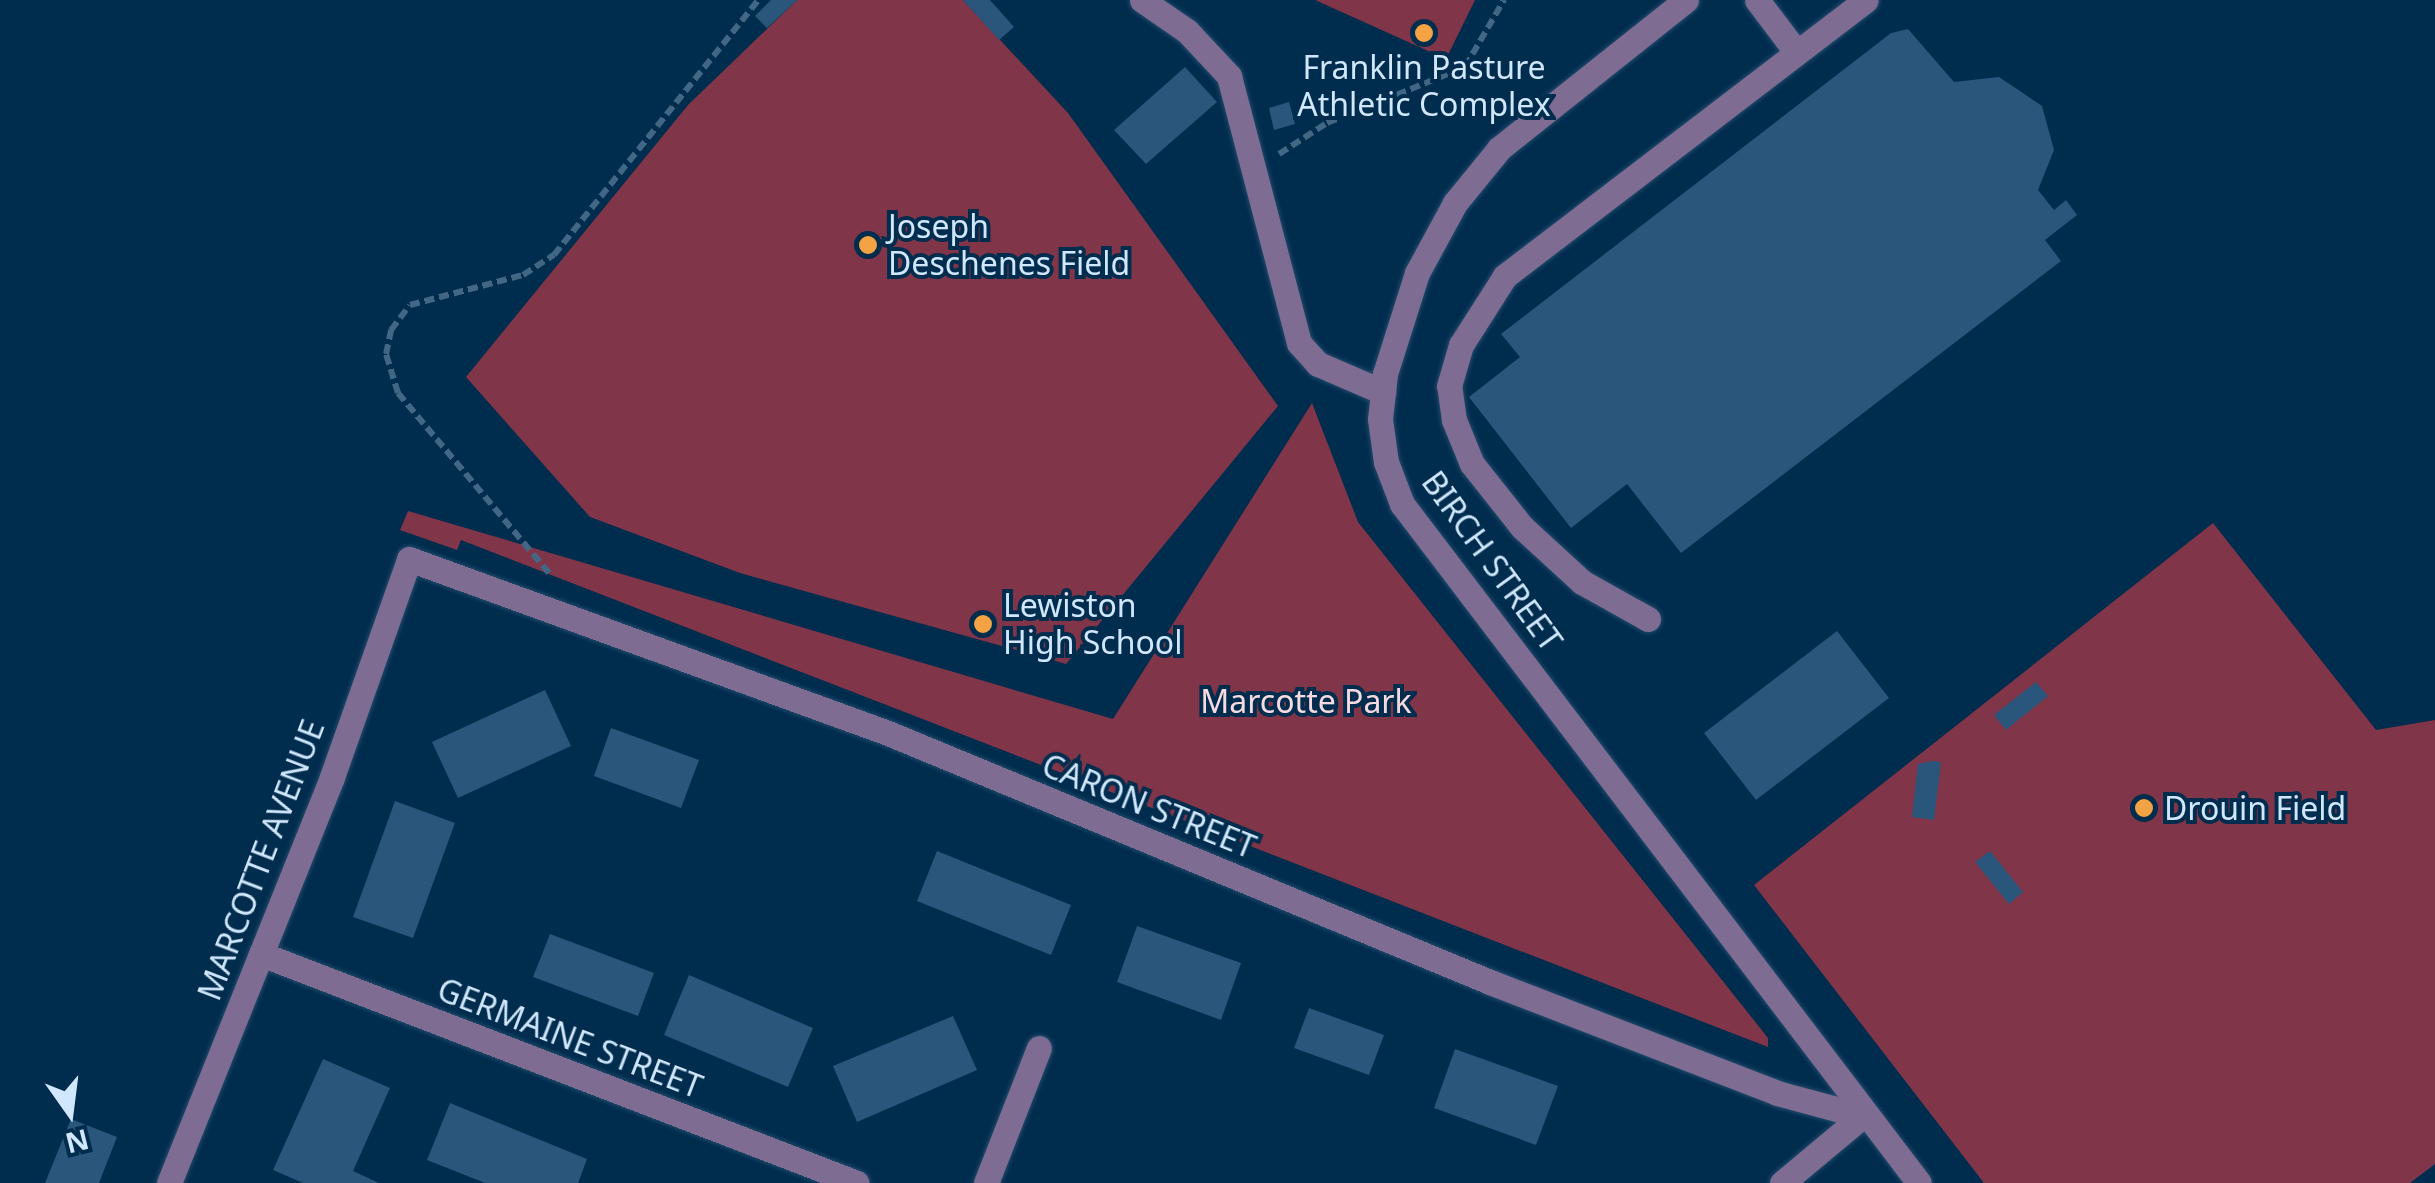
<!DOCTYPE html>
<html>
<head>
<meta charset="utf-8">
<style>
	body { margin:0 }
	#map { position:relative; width:2435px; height:1183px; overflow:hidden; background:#002c4e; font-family:"Noto Sans",sans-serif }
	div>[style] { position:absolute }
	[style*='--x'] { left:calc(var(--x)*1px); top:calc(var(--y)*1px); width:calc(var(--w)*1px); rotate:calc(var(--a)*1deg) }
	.green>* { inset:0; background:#803548 }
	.building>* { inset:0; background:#2a567b }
	.path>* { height:6px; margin-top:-3px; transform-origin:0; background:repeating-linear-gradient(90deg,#426785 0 10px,transparent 0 15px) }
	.roads { filter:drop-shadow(0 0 2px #214a6a) drop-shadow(0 0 2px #214a6a) }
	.minor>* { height:25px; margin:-12.5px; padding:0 12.5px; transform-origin:12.5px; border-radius:12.5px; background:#7f6c92 }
	.dots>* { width:28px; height:28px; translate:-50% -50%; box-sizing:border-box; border:5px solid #002c4e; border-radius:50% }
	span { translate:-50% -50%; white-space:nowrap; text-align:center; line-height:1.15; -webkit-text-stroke:8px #002c4e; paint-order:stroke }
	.poi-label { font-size:32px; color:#d0e7fd }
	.left { translate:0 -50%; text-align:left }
	.street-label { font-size:32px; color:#d0e7fd }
	.park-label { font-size:32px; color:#f7dadf }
	.north { position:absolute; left:20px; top:1063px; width:100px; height:100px; -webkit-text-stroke:8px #002c4e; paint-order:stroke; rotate:166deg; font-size:28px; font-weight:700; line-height:40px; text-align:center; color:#d0e7fd }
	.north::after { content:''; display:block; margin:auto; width:35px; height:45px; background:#d0e7fd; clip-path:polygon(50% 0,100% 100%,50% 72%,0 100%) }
</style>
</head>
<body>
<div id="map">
	<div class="green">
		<i style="clip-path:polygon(797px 0,963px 0,1068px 113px,1278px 406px,1066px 664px,740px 573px,590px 517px,466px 377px,688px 105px)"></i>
		<i style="clip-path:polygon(1315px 0,1475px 0,1446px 59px)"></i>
		<i style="clip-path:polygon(1312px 403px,1358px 522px,1768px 1038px,1768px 1047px,461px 540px,457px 550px,400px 530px,408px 511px,1113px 719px)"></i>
		<i style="clip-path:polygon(2213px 523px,2376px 730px,2435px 720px,2435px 1164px,2410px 1183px,1984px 1183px,1754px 885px)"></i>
	</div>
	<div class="building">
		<i style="clip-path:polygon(771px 0,797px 0,767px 28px,755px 16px)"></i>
		<i style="clip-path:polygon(963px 0,990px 0,1014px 27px,999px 40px)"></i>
		<i style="clip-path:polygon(1908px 29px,1954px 82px,1999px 77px,2042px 106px,2054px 150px,2038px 190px,2054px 210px,2066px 200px,2077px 215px,2045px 240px,2061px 261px,1681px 553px,1627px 484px,1571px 528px,1469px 397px,1520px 357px,1501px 334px,1891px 33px)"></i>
		<i style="clip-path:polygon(1185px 67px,1217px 102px,1146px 164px,1114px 130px)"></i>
		<i style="clip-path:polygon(1289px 102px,1295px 124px,1274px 130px,1269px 108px)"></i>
		<i style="clip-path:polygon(1837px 631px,1889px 698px,1756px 800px,1704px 733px)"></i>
		<i style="clip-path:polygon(2036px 682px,2048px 696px,2006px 730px,1994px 715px)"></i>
		<i style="clip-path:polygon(545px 690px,571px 746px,458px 798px,432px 742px)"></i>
		<i style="clip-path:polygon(611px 728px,699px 760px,681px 808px,594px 776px)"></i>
		<i style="clip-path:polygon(1932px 761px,1941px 762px,1934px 820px,1912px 817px,1918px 764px)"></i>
		<i style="clip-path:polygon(395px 801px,455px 823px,413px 938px,353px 917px)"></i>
		<i style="clip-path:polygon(937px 851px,1071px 905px,1051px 955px,917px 901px)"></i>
		<i style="clip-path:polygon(1990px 851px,2023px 892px,2009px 904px,1975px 862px)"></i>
		<i style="clip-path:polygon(1137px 926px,1241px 963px,1221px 1020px,1117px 982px)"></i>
		<i style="clip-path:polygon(550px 934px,654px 973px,638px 1016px,533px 977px)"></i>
		<i style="clip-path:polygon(689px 975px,813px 1028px,788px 1087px,664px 1035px)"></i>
		<i style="clip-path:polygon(1309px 1008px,1384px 1035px,1369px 1075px,1294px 1048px)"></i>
		<i style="clip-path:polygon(953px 1016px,977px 1070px,857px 1122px,833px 1066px)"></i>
		<i style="clip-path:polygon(1455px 1049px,1558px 1086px,1536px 1145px,1434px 1108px)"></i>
		<i style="clip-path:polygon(323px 1059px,390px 1088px,353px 1171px,379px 1183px,303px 1183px,273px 1170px)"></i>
		<i style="clip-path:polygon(450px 1103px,587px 1159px,578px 1183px,485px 1183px,427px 1160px)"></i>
		<i style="clip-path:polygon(71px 1119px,117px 1137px,99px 1183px,45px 1183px)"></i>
	</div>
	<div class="path">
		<i style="--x:1279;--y:154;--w:57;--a:-32.9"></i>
		<i style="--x:1327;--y:123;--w:149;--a:-22.1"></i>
		<i style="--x:1465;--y:67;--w:78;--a:-59.8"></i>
		<i style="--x:549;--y:573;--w:235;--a:-130"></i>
		<i style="--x:398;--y:393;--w:41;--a:-107.1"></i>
		<i style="--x:386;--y:354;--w:25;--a:-78"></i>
		<i style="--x:391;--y:330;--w:31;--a:-53"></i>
		<i style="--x:410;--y:305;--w:117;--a:-14.9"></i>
		<i style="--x:523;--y:275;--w:37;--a:-33"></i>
		<i style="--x:554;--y:255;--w:327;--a:-51.3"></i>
	</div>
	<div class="roads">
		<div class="minor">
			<i style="--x:1142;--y:0;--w:55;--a:34.6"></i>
			<i style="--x:1187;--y:31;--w:62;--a:47"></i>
			<i style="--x:1229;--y:76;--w:276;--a:75.3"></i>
			<i style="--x:1299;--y:343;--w:28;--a:48"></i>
			<i style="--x:1318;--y:364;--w:71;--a:23.3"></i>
			<i style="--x:1686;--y:0;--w:239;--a:141.5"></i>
			<i style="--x:1499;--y:149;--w:70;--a:129.2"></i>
			<i style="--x:1455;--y:203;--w:80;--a:118.5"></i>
			<i style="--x:1417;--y:273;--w:106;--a:107.6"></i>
			<i style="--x:1385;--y:374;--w:45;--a:96.3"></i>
			<i style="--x:1380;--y:419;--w:43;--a:82.1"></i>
			<i style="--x:1386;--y:462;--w:45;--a:69.1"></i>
			<i style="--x:1402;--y:504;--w:853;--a:52.71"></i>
			<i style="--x:1757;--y:0;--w:61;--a:52.9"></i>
			<i style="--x:1648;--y:619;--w:76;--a:-150.7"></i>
			<i style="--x:1582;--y:582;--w:81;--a:-137.5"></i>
			<i style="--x:1522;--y:527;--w:80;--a:-128.4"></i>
			<i style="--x:1472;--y:464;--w:48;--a:-112.2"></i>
			<i style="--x:1454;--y:420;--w:34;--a:-98"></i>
			<i style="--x:1449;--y:386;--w:43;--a:-73.7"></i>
			<i style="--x:1461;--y:345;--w:82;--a:-57.5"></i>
			<i style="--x:1505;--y:276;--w:454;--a:-37.4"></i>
			<i style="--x:261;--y:954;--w:638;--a:21.02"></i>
			<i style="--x:169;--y:1183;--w:437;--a:-68.1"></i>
			<i style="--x:332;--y:777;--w:231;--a:-70.5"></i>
			<i style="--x:409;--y:559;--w:510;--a:19.96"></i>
			<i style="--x:888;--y:733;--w:651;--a:22.47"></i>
			<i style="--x:1490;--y:982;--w:308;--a:21.1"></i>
			<i style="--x:1777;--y:1093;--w:88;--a:15.1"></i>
			<i style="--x:986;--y:1183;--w:145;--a:-68.6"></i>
			<i style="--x:1782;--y:1183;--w:104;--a:-39.9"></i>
		</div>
	</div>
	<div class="dots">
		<i style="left:1424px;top:33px;background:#f4a344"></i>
		<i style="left:868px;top:245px;background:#f4a344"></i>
		<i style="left:983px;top:624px;background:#f4a344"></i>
		<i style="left:2144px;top:808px;background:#f4a344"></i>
	</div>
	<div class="poi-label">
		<span style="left:1424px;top:86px">Franklin Pasture<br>Athletic Complex</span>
		<span class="left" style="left:888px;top:245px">Joseph<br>Deschenes Field</span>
		<span class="left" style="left:1003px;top:624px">Lewiston<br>High School</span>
		<span class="left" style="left:2164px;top:808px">Drouin Field</span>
	</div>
	<div class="street-label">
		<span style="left:1492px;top:561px;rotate:54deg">BIRCH STREET</span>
		<span style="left:1149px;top:806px;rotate:22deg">CARON STREET</span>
		<span style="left:261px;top:860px;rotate:-69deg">MARCOTTE AVENUE</span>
		<span style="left:570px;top:1038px;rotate:21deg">GERMAINE STREET</span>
	</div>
	<div class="park-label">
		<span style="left:1306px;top:701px">Marcotte Park</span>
	</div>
	<div class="north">N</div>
</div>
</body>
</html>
